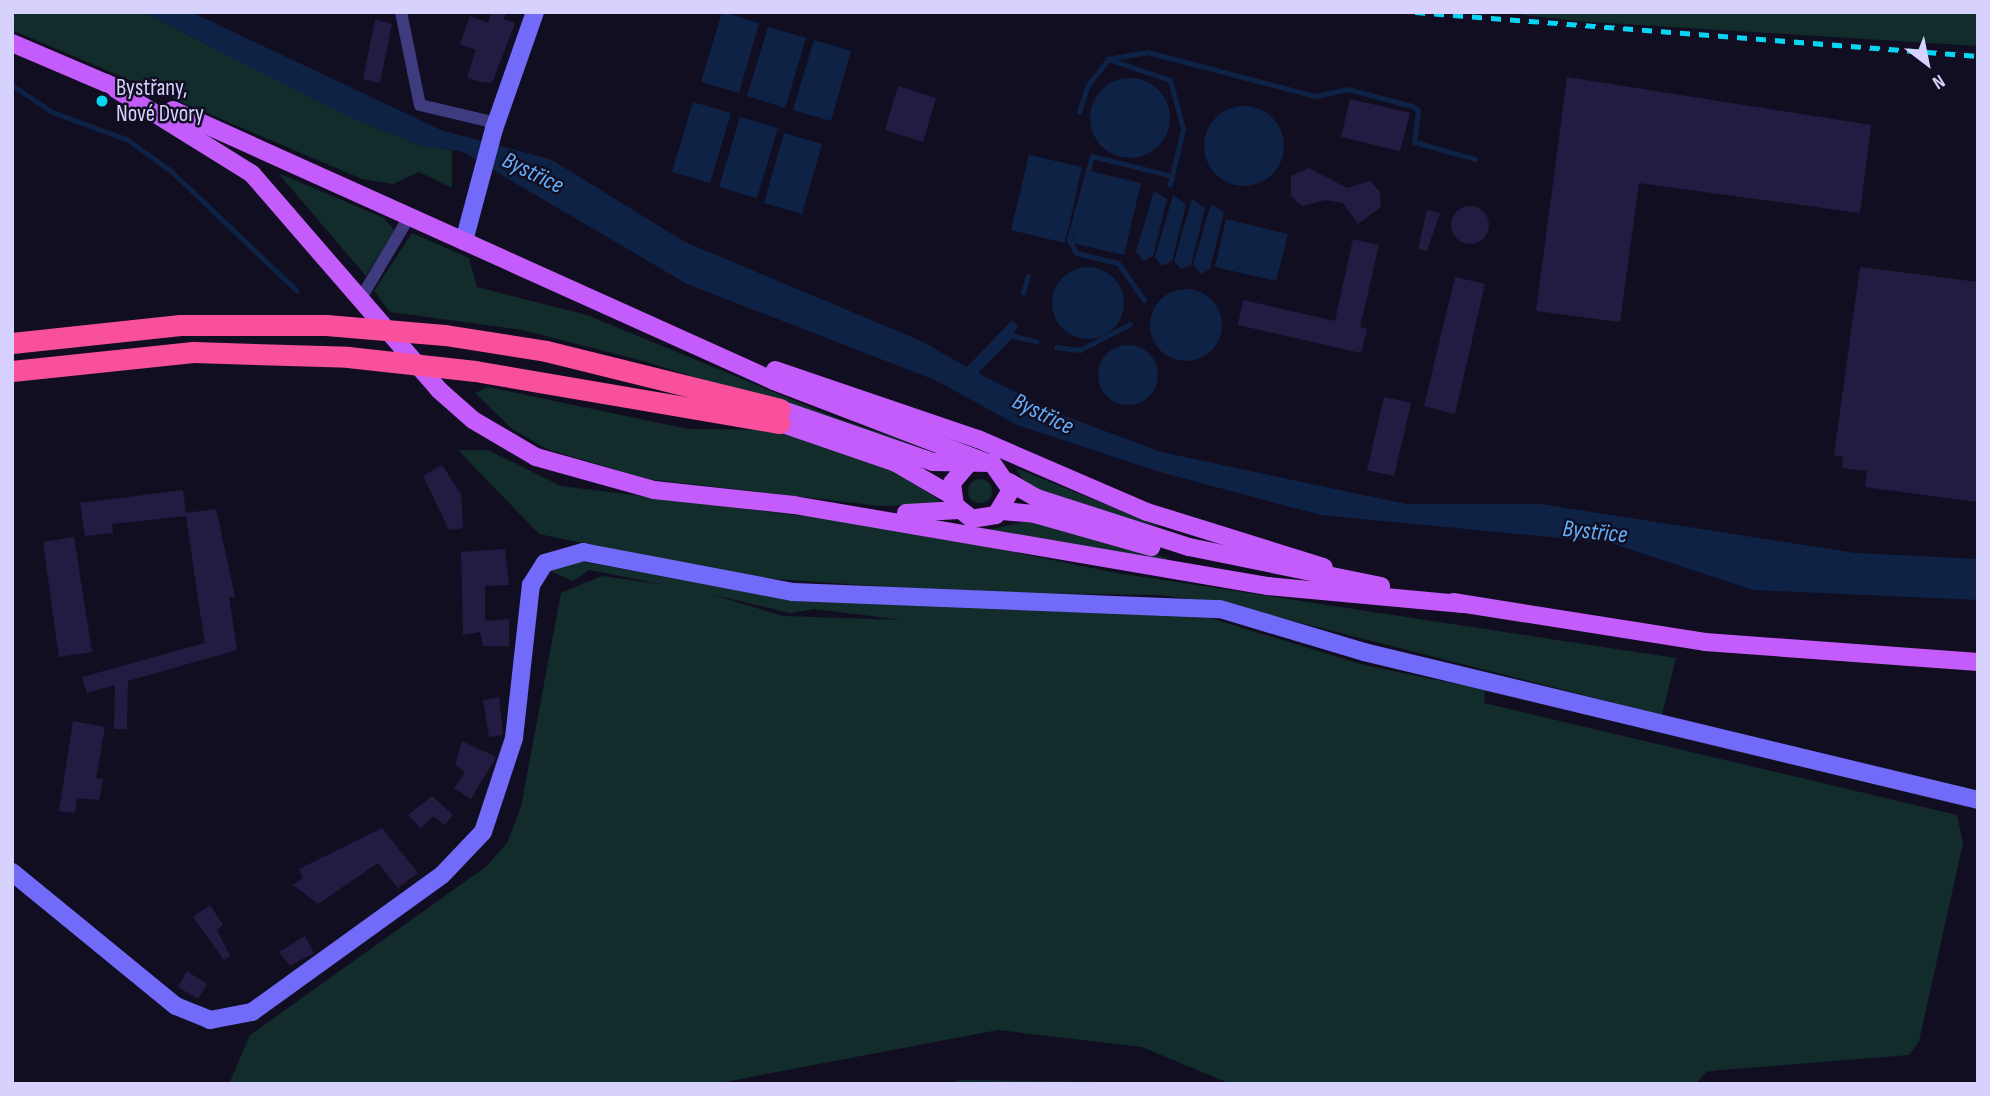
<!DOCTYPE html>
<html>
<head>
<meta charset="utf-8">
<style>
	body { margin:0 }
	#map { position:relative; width:1990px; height:1096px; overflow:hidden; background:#120e22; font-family:"Sofia Sans Condensed",sans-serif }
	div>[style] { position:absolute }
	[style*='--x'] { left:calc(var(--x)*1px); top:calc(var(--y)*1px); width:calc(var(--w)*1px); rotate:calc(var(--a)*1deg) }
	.green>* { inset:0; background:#122c2b }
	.round { border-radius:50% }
	.water>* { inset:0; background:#0e2246 }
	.stream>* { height:5px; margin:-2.5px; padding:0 2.5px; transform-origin:2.5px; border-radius:2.5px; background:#0e2246 }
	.building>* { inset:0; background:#241b42 }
	.street>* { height:12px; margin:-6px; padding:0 6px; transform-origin:6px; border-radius:6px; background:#3f3b7f }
	.secondary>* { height:18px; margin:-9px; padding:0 9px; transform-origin:9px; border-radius:9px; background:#726bfa }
	.primary>* { height:18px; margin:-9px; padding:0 9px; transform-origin:9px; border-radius:9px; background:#c35cfa }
	.highway>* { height:21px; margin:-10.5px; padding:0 10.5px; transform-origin:10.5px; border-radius:10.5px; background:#f9509d }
	.rail>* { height:5px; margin-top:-2.5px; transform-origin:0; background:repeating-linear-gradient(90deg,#08d5f3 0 10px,transparent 0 19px) }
	.highway-bridge>* { height:21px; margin:-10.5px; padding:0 10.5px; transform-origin:10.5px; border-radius:10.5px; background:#f9509d }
	.dots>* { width:19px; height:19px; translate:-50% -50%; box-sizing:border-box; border:4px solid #120e22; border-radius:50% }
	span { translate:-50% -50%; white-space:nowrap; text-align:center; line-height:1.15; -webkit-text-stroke:5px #120e22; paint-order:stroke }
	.poi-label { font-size:23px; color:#d7d1fe }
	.left { translate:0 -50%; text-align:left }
	.water-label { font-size:24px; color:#62b0fa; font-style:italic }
	.frame { position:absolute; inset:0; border:14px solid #d7d1fe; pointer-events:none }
	.north { position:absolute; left:1892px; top:28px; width:70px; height:70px; -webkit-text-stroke:5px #120e22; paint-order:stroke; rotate:148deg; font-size:19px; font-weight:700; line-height:28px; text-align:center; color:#d7d1fe }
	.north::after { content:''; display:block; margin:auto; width:24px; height:32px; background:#d7d1fe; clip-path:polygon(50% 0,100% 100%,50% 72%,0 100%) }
</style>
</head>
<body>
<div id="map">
	<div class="green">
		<i style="clip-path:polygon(12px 12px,142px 12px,352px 118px,422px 146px,452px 150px,452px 188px,419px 172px,393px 184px,362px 179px,12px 30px)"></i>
		<i style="clip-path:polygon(1499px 12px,1978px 12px,1978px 46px,1577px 21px)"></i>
		<i style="clip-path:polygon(278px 173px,384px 218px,394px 230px,366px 276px)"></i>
		<i style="clip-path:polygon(412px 233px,469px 258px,477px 287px,587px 315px,834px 417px,937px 452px,643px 361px,522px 330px,390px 312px,374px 291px)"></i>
		<i style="clip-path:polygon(488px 387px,688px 429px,783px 430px,896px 468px,944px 504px,880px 506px,647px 479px,547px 449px,512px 429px,475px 393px)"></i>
		<i style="clip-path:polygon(458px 450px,488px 450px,561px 486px,883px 526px,1117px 573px,1676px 658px,1662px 715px,1227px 604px,1159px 595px,962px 592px,747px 577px,539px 534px)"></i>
		<i style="clip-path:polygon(1016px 468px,1163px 528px,1059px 501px,1025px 483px)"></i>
		<i class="round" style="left:968px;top:479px;width:24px;height:24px"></i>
		<i style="clip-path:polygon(1035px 519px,1167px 558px,1164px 566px,984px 531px)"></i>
		<i style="clip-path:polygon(evenodd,578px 561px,788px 599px,1210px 618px,1364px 665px,1485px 690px,1484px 703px,1957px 815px,1963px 843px,1919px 1041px,1909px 1055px,1721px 1070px,1706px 1072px,1696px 1084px,1231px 1084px,1142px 1047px,998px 1030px,714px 1084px,229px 1084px,250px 1035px,487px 866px,507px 843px,521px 807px,561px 593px,602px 576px,666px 585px,589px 570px,573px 581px,550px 571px,578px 561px,710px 594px,790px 613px,815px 609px,902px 620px,783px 616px,710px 594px)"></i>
		<i style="clip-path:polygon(961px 1080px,1102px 1082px,1112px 1084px,945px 1084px)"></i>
	</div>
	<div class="water">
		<i style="clip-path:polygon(142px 12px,191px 12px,441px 130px,552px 160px,685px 242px,921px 341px,967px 367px,1011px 321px,1018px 325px,1011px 340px,978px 373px,1057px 413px,1161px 452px,1406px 504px,1540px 504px,1856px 553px,1978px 559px,1978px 600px,1753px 590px,1611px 543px,1321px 515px,1160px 472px,1017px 425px,935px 380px,687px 284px,461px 151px,422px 146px,352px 118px)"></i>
		<i style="clip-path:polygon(722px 12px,759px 23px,739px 93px,701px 82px)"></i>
		<i style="clip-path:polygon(768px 27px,806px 38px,785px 108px,747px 96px)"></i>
		<i style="clip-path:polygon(814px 40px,851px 51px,831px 121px,793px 110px)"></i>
		<i class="round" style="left:1090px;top:78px;width:80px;height:80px"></i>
		<i style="clip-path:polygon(693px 102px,731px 113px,710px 183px,672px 172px)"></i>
		<i class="round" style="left:1204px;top:106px;width:80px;height:80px"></i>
		<i style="clip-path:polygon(740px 117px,778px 128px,757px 198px,719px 187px)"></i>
		<i style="clip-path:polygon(784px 133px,822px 144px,802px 214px,764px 203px)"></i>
		<i style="clip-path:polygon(1029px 155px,1082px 167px,1065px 243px,1011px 230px)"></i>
		<i style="clip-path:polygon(1089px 171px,1141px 183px,1124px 255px,1072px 243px)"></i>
		<i style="clip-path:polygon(1154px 191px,1167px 199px,1153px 256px,1144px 261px,1136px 252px)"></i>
		<i style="clip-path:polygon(1173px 195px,1186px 204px,1172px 261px,1162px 266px,1155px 257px)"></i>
		<i style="clip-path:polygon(1192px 199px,1205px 208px,1191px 265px,1181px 269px,1174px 261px)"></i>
		<i style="clip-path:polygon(1211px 204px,1224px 212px,1210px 269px,1201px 274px,1193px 265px)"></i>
		<i style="clip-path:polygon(1226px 219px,1288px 234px,1276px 281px,1215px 267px)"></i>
		<i class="round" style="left:1052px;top:267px;width:72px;height:72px"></i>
		<i class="round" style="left:1150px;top:289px;width:72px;height:72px"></i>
		<i class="round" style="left:1098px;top:345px;width:60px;height:60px"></i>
	</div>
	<div class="stream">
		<i style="--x:1108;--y:59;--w:65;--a:18.7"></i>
		<i style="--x:1170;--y:80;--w:51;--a:75.1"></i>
		<i style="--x:1183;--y:129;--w:57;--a:103.3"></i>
		<i style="--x:12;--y:85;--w:48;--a:34"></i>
		<i style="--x:52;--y:112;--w:81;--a:20.2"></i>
		<i style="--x:128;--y:140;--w:53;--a:35.8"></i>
		<i style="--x:171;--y:171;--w:173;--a:43.6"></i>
		<i style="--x:1079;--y:112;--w:28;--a:-72"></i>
		<i style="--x:1088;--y:85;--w:33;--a:-52"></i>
		<i style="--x:1108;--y:59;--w:40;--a:-10"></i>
		<i style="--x:1147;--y:52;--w:174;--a:14.7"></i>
		<i style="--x:1315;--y:96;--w:34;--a:-12"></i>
		<i style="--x:1348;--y:89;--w:66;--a:14.9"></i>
		<i style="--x:1412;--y:106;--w:7;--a:34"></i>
		<i style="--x:1418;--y:110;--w:32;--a:97"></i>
		<i style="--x:1414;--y:142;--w:63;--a:15.6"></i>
		<i style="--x:1023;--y:292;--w:17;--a:-73"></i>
		<i style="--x:1144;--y:300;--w:45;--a:-125.1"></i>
		<i style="--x:1118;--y:263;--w:43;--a:-166.6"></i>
		<i style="--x:1076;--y:253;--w:15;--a:-118"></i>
		<i style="--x:1069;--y:240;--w:87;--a:-74.7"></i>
		<i style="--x:1092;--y:156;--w:82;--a:14"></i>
		<i style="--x:1009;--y:335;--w:28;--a:13"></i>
		<i style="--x:1056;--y:347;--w:24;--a:7"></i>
		<i style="--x:1080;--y:350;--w:56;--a:-27.5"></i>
	</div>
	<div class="building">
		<i style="clip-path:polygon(492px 12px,506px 12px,504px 19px,515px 23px,492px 83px,480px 82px,467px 77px,476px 50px,460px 44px,470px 16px,488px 23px)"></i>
		<i style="clip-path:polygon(375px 20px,392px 24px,380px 83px,363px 79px)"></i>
		<i style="clip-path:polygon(1567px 77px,1871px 125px,1860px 213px,1639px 183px,1620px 322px,1536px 311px)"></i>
		<i style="clip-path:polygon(898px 86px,936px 98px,923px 142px,885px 130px)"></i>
		<i style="clip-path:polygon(1350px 99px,1410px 113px,1400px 151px,1341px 137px)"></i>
		<i style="clip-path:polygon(1309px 168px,1347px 188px,1370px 181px,1380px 192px,1381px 207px,1358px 224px,1343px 203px,1325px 200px,1302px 206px,1291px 196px,1291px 176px)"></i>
		<i class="round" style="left:1451px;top:206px;width:38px;height:38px"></i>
		<i style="clip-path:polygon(1427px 210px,1440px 213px,1427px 251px,1418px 249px)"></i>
		<i style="clip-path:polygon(1353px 239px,1379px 245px,1360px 327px,1367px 329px,1361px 353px,1238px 325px,1243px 300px,1335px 321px)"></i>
		<i style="clip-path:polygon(1860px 267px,1978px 282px,1978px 502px,1865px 487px,1867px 471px,1842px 468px,1843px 457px,1834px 455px)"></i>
		<i style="clip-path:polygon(1455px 277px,1485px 284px,1455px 414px,1424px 406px)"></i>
		<i style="clip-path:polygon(1384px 397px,1411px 403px,1394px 476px,1367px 470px)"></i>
		<i style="clip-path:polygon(442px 465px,461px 494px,463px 528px,449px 530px,423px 476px)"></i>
		<i style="clip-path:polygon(183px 490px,186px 513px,216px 509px,235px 597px,229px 597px,237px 650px,128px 681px,127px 729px,114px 729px,115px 685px,87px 693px,82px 677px,205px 643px,200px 612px,186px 516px,112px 524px,113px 533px,85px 536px,80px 503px)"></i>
		<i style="clip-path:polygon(74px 537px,92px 652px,59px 657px,43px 542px)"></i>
		<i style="clip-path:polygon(505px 549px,509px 585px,485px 586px,485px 616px,486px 621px,509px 619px,509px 646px,483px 646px,480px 632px,463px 635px,461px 552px)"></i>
		<i style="clip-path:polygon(499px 697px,503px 735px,489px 737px,483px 700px)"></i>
		<i style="clip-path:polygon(73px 721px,105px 727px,96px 778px,103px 779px,99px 800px,77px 798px,75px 813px,59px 811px)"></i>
		<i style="clip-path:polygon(462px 741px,496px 757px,471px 799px,454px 788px,465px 772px,455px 765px)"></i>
		<i style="clip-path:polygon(432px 796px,453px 815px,444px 825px,433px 816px,421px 829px,408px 815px)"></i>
		<i style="clip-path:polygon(382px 828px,418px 873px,398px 888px,378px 863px,318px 904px,293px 885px,303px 878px,299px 869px)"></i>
		<i style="clip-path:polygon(210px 905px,223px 925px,217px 930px,230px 956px,224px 960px,193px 917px)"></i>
		<i style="clip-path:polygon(305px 936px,314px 953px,290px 966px,279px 952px)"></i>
		<i style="clip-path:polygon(187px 971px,207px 984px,198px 999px,178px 987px)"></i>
	</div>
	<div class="street">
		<i style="--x:401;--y:12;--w:95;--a:78.5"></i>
		<i style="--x:420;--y:105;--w:78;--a:13.3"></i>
		<i style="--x:361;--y:298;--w:94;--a:-59.3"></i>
	</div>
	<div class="secondary">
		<i style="--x:464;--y:241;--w:116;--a:-75"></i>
		<i style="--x:494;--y:129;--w:124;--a:-70.7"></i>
		<i style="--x:12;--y:872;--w:212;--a:39.3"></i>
		<i style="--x:176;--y:1006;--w:37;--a:22"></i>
		<i style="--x:210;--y:1020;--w:43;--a:-10.8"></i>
		<i style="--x:252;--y:1012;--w:234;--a:-35.8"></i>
		<i style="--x:442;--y:875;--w:59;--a:-46.4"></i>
		<i style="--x:483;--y:832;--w:99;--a:-71.7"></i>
		<i style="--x:514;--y:738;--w:154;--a:-83.7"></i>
		<i style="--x:531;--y:585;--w:26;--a:-58"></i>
		<i style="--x:545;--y:563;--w:40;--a:-16"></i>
		<i style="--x:583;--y:552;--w:214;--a:10.8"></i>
		<i style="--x:793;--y:592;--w:427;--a:2.3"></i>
		<i style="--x:1220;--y:609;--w:150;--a:16.6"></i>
		<i style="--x:1364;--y:652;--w:632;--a:13.55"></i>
	</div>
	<div class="primary">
		<i style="--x:12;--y:43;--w:112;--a:23.1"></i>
		<i style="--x:106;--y:83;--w:172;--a:31.9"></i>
		<i style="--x:252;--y:174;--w:286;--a:49.1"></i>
		<i style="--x:439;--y:390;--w:45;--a:41.4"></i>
		<i style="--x:473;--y:420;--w:73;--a:30.4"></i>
		<i style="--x:536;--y:457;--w:123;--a:15.6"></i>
		<i style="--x:654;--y:490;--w:141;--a:6.1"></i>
		<i style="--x:794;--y:505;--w:481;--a:9.7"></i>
		<i style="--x:1268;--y:586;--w:196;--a:5.3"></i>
		<i style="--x:173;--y:110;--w:659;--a:24.27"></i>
		<i style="--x:774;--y:381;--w:226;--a:21"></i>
		<i style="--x:775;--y:370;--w:214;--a:18.8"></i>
		<i style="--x:978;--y:439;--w:184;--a:23.4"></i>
		<i style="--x:1147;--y:512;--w:185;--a:17.3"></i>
		<i style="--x:780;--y:409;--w:162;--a:19.1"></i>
		<i style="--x:933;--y:462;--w:59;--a:1"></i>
		<i style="--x:992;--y:463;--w:33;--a:55"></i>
		<i style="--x:1011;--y:490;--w:29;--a:121"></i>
		<i style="--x:996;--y:515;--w:24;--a:171"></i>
		<i style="--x:972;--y:519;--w:22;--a:-141"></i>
		<i style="--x:955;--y:505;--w:22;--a:-98"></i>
		<i style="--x:952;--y:483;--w:23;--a:-50"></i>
		<i style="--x:780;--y:423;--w:123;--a:19"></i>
		<i style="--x:896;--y:463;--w:64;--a:30.2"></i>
		<i style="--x:1009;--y:482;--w:32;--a:30"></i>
		<i style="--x:1037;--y:498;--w:160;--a:17.9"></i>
		<i style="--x:1189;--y:547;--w:196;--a:11.5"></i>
		<i style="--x:1002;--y:511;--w:33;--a:5"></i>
		<i style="--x:1035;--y:514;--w:121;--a:15.9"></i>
		<i style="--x:906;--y:513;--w:53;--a:-3.2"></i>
		<i style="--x:1453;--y:602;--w:255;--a:9"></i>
		<i style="--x:1705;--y:642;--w:274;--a:4.2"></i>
	</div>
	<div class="highway">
		<i style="--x:445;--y:335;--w:102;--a:9"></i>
		<i style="--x:546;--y:351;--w:241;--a:13.9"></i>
		<i style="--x:12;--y:343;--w:169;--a:-6.1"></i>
		<i style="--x:180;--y:325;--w:146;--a:0"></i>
		<i style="--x:12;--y:371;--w:182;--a:-6"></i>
		<i style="--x:193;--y:352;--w:155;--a:1.8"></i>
		<i style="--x:475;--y:371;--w:309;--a:9.7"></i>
	</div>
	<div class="rail">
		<i style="--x:1415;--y:12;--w:565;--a:4.47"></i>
	</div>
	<div class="highway-bridge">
		<i style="--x:326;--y:325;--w:119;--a:4.8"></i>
		<i style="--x:348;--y:357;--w:128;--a:6.3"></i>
	</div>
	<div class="dots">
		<i style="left:102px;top:101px;background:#08d5f3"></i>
	</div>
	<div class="poi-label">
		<span class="left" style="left:116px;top:101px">Bystřany,<br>Nové Dvory</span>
	</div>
	<div class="water-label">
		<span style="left:533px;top:173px;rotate:26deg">Bystřice</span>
		<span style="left:1043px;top:414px;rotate:26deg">Bystřice</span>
		<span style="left:1595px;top:532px;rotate:6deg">Bystřice</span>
	</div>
	<div class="frame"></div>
	<div class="north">N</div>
</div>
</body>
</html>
